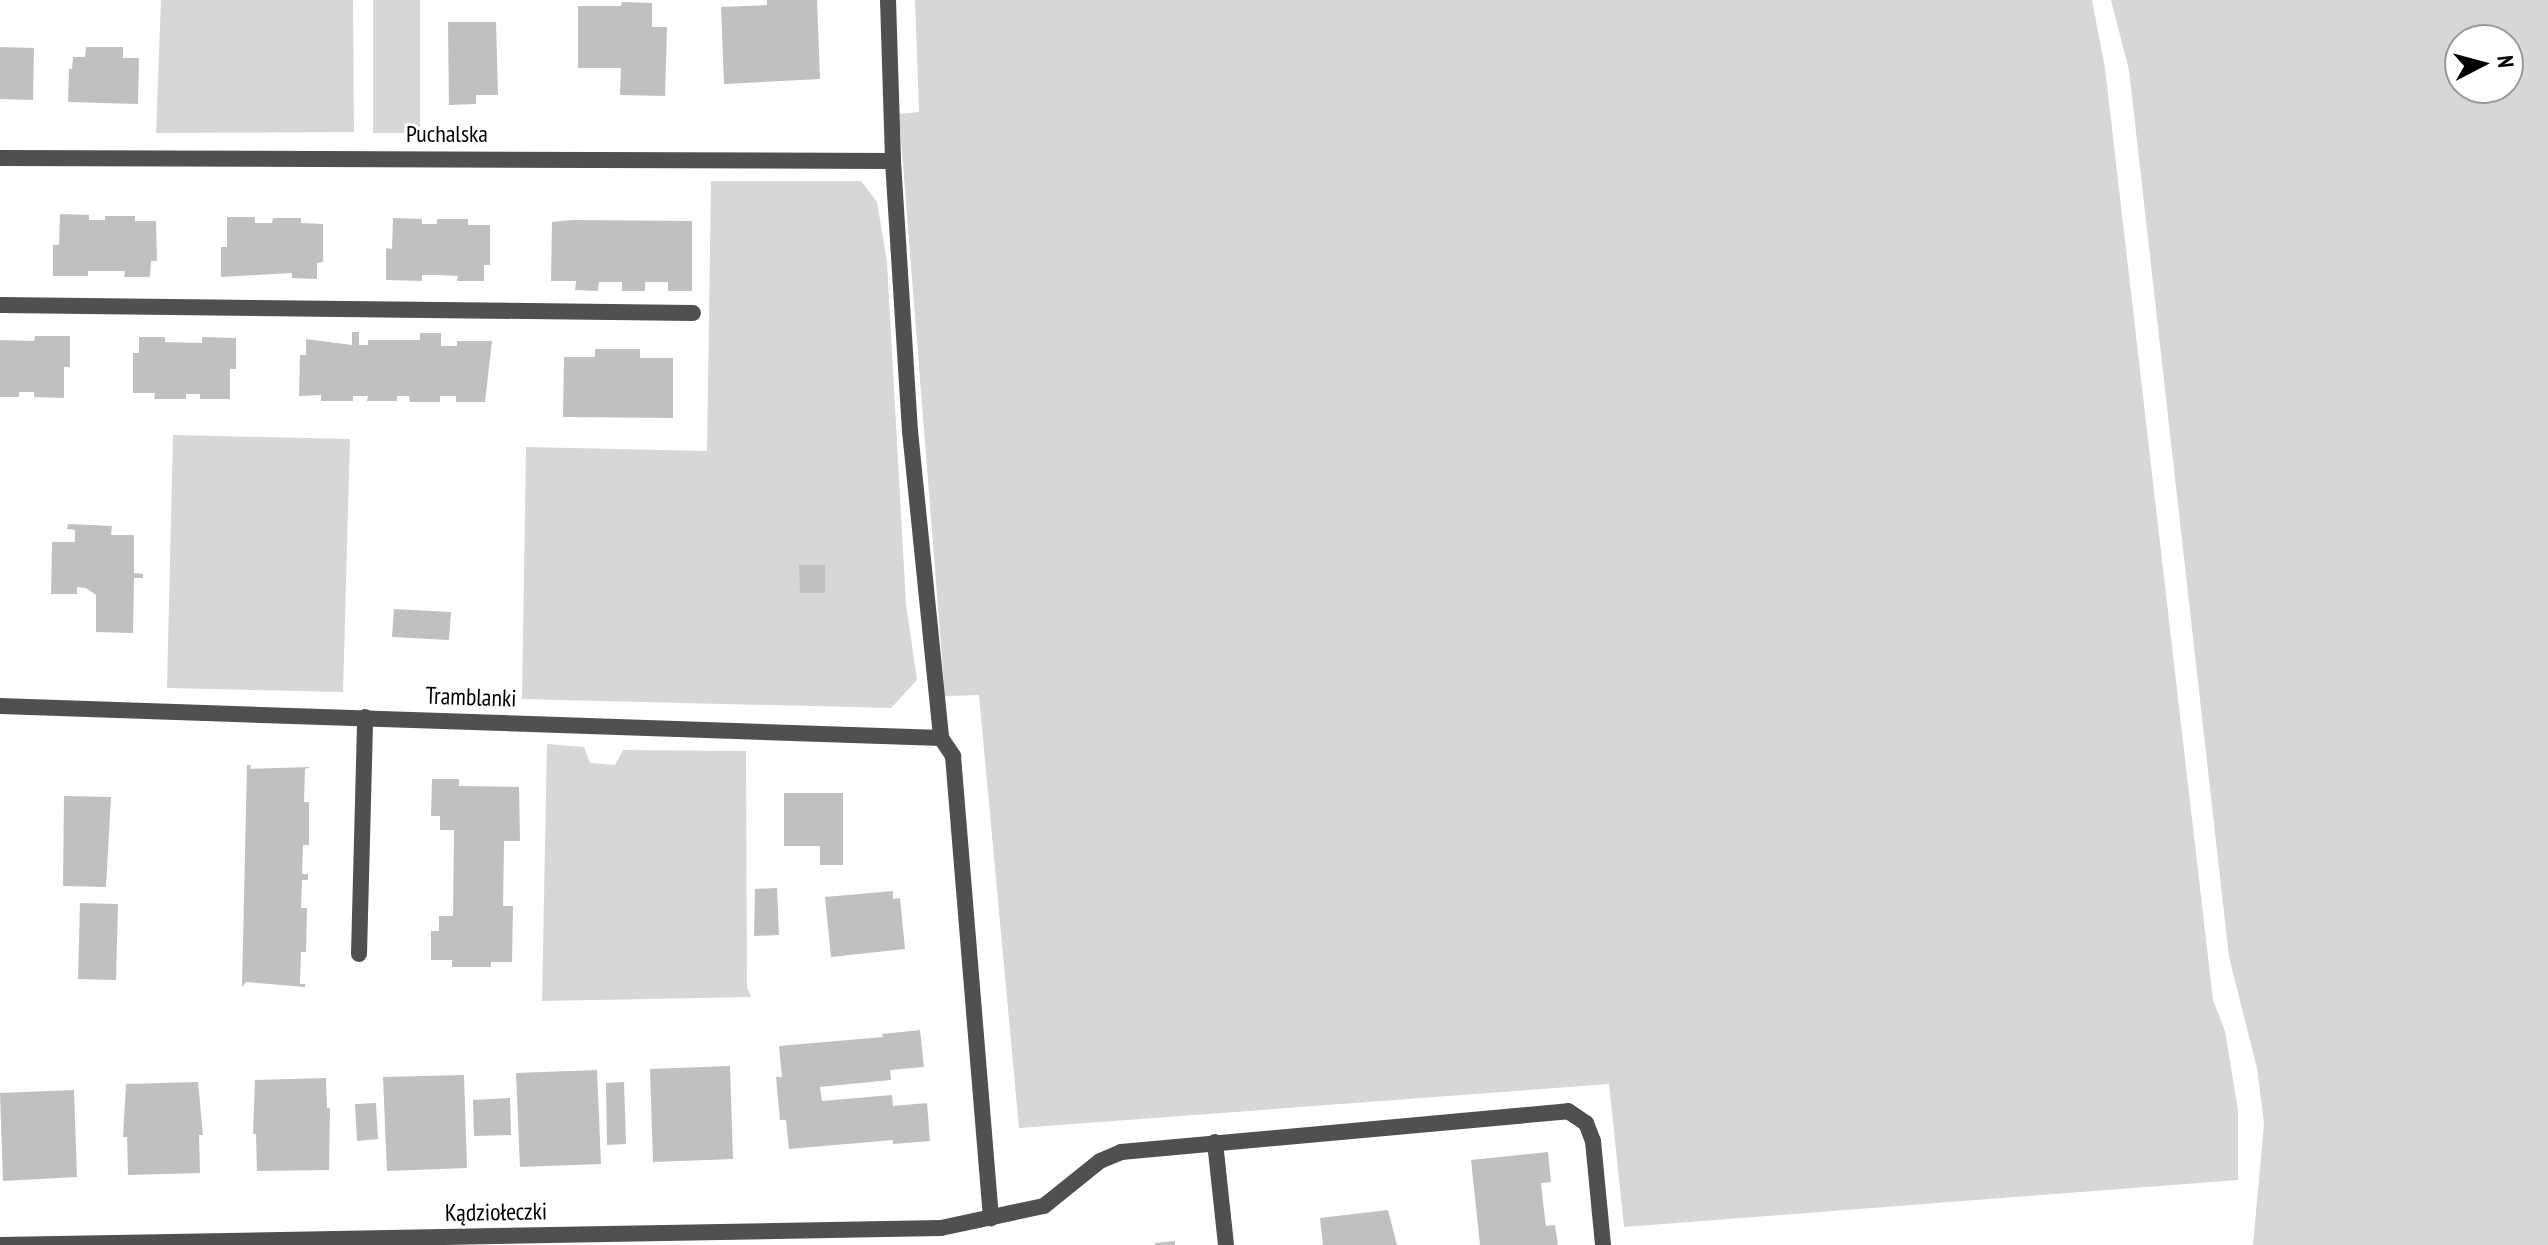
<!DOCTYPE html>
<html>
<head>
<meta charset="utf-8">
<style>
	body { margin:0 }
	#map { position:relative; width:2548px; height:1245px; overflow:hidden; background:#fff; font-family:"PT Sans Narrow",sans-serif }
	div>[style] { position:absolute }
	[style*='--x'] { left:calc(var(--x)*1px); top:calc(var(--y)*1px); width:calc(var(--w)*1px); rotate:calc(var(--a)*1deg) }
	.green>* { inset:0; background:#d7d7d7 }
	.building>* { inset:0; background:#c0c0c0 }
	.service>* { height:16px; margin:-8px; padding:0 8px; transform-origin:8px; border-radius:8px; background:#505050 }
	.minor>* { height:16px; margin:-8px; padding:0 8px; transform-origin:8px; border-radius:8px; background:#505050 }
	span { translate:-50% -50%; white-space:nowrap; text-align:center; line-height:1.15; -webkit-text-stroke:6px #fff; paint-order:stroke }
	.street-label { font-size:24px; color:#000 }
	.north { position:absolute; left:2444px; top:24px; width:80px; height:80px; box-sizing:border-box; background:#fff; border:2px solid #999; border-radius:50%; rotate:84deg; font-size:22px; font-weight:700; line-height:32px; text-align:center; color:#000 }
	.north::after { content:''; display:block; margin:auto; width:28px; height:36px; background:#000; clip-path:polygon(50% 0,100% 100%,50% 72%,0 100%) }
</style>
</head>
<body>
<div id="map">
	<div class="green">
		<i style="clip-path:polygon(161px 0,353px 0,354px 132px,156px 133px)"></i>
		<i style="clip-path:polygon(373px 0,420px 0,420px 133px,373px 133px)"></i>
		<i style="clip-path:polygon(915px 0,2092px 0,2105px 68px,2213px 1000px,2225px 1031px,2238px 1110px,2238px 1180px,1624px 1227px,1609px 1084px,1019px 1128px,979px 695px,945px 696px,899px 114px,919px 112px)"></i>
		<i style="clip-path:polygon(evenodd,2111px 0,2548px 0,2548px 1245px,2253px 1245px,2264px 1124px,2257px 1068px,2229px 957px,2129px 70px,2111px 0,2460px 40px,2508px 40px,2508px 88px,2460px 88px,2460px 40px)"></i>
		<i style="clip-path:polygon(711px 181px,861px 181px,877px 202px,887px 262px,906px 604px,917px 680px,891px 708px,522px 699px,526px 447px,707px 451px)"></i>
		<i style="clip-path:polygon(173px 435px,350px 439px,343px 692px,167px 688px)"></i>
		<i style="clip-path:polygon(547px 744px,584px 747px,590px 763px,615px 765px,623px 750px,746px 751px,747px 987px,751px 997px,542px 1001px)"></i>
	</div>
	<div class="building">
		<i style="clip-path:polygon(767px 0,817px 0,820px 79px,724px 84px,721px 7px,767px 5px)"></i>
		<i style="clip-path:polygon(622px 2px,652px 3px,652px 27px,667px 27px,665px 96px,620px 95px,621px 68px,578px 68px,578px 6px,621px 6px)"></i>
		<i style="clip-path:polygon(448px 22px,496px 22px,498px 95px,476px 95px,476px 104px,449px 105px)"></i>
		<i style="clip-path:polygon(0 47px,34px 48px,33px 100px,0 99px)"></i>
		<i style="clip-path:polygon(86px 47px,123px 47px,123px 58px,139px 58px,138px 104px,68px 102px,69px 69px,72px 69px,73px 57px,85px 57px)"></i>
		<i style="clip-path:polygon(60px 214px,89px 215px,89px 220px,105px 220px,105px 216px,135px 216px,135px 221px,156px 221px,157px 261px,151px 261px,150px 277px,124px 277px,125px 271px,88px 271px,88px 276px,53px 276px,53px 245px,59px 245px)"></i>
		<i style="clip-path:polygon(227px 217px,255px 217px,255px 223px,272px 223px,273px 218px,301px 218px,301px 223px,323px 224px,323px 262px,317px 263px,317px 279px,292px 278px,292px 273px,221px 277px,221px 247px,227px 247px)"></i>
		<i style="clip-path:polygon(393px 218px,422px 219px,422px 224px,437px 224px,437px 219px,468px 219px,468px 225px,490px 225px,490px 265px,484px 265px,484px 281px,457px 281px,458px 276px,438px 275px,422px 275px,422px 281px,386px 280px,386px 248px,392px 249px)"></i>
		<i style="clip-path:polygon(572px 220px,692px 221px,692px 291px,668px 291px,668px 282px,645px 282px,645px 291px,622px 291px,622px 282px,599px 282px,598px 291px,575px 290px,576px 281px,551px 281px,552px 222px)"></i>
		<i style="clip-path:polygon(352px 332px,359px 332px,359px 345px,368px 345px,368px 340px,420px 340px,420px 333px,441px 333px,441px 346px,457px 346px,457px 341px,492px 341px,485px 402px,456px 402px,456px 396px,440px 396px,440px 402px,410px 402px,409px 396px,397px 396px,397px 401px,367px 401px,368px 396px,353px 396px,353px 401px,321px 401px,321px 395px,299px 396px,300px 355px,306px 355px,306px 339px,352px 345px)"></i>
		<i style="clip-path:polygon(35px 336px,70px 336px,70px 367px,64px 367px,64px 398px,34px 397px,34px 392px,19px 392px,19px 397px,0 397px,0 340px,34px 341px)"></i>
		<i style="clip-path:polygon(139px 337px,165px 337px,165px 342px,202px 343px,202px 337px,236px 338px,236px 369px,230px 369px,230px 399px,200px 399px,200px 394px,186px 394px,186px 399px,154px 399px,155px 393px,133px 393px,133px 353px,139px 353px)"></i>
		<i style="clip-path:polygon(595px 349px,640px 349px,640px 358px,673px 358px,673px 418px,563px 417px,564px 357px,595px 357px)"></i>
		<i style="clip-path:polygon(68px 524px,112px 526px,111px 535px,134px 535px,134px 573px,143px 574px,143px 578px,134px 578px,133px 633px,96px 632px,96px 595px,86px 588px,77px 587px,77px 594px,51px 594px,52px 542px,75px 542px,75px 530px,67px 529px)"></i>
		<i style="clip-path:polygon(799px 565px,825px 565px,825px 593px,800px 593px)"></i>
		<i style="clip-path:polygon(394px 609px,451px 612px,449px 640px,392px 637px)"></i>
		<i style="clip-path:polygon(247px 765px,251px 765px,250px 769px,310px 767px,305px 769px,304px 802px,309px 802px,309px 845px,303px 845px,302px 874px,308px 874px,308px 880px,302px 880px,301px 908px,307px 908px,306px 952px,301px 952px,300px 984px,305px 984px,305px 987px,246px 982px,242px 987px)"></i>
		<i style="clip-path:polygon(432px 779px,459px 779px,459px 786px,519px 787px,520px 841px,504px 841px,503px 906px,513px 906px,512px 962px,491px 962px,491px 967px,452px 967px,452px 960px,431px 960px,431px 931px,439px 931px,439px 916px,453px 916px,454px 830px,440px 830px,440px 816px,431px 816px)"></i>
		<i style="clip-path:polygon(784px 793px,843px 793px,843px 865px,820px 865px,820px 846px,784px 846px)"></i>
		<i style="clip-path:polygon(64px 796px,111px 797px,106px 887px,63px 886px)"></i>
		<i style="clip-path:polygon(777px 888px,779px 935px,754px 936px,755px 889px)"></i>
		<i style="clip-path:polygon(893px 891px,893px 899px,900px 898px,905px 949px,831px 957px,825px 897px)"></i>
		<i style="clip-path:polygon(80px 903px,118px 904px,116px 980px,78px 979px)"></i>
		<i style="clip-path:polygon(920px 1030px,924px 1067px,890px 1070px,891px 1080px,820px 1087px,822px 1101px,892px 1095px,893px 1106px,927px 1103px,930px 1141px,893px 1144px,893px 1140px,789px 1149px,786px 1120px,780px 1120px,776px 1077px,782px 1077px,779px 1046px,883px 1037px,882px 1034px)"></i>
		<i style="clip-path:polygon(730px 1066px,733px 1159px,653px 1162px,650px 1069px)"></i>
		<i style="clip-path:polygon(597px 1070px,601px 1164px,520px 1167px,516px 1073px)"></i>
		<i style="clip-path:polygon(464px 1075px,467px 1168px,387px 1171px,383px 1077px)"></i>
		<i style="clip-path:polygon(326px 1078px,327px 1108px,330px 1108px,329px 1170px,257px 1171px,256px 1134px,253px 1134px,255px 1080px)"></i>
		<i style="clip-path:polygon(198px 1082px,203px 1135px,199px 1135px,200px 1173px,128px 1175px,127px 1137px,123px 1137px,126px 1084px)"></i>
		<i style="clip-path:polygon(624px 1082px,626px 1144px,607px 1145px,606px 1083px)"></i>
		<i style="clip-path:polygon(74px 1090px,77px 1177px,3px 1181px,0 1093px)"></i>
		<i style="clip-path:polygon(510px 1098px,511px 1135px,474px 1136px,473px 1100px)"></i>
		<i style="clip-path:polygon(376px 1103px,378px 1139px,357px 1141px,355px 1104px)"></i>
		<i style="clip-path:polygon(1548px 1152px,1551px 1182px,1541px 1183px,1543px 1203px,1546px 1226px,1555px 1225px,1558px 1245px,1480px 1245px,1471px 1160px)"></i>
		<i style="clip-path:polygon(1388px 1210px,1397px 1245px,1323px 1245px,1320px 1218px)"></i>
		<i style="clip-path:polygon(1175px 1241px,1175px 1245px,1155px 1245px,1155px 1243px)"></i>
	</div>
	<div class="service">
		<i style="--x:888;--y:0;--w:161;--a:88.2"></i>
		<i style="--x:893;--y:161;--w:271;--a:86.4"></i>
		<i style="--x:910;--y:431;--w:309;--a:84.2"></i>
		<i style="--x:359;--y:954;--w:237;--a:-88.5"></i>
	</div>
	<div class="minor">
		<i style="--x:0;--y:158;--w:893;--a:0.19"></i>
		<i style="--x:0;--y:305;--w:693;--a:0.66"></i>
		<i style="--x:0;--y:706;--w:942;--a:1.95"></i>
		<i style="--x:941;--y:738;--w:22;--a:56"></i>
		<i style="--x:953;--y:756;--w:464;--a:85.3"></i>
		<i style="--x:1215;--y:1142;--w:104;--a:83.9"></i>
		<i style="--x:0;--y:1245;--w:941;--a:-1.03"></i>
		<i style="--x:941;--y:1228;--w:105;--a:-12.1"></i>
		<i style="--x:1044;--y:1206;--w:72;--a:-38.8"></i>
		<i style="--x:1100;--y:1161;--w:23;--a:-23"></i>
		<i style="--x:1121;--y:1152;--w:449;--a:-5.2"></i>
		<i style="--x:1568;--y:1111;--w:22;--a:34"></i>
		<i style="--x:1586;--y:1123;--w:19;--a:69"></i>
		<i style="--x:1593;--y:1141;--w:104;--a:84.5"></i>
	</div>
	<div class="street-label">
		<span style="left:447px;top:134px">Puchalska</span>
		<span style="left:471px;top:697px;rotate:2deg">Tramblanki</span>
		<span style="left:496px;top:1212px;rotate:-1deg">Kądziołeczki</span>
	</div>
	<div class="north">N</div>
</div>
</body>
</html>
